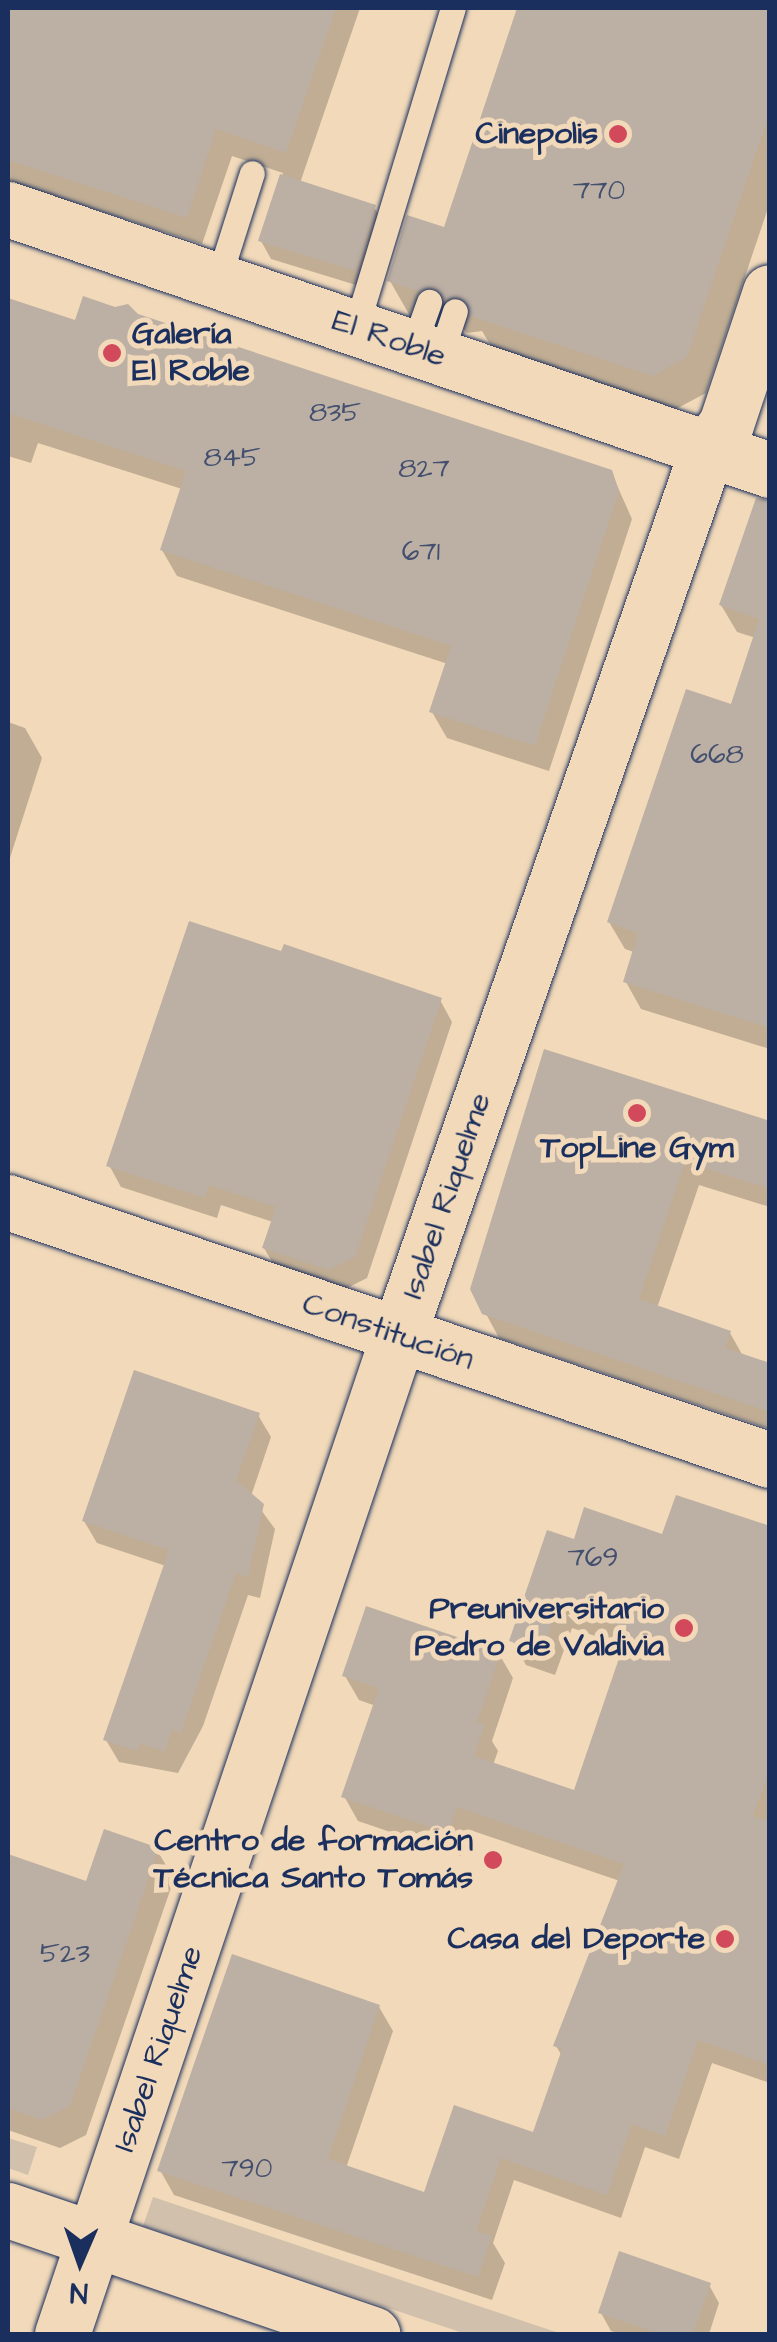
<!DOCTYPE html>
<html>
<head>
<meta charset="utf-8">
<style>
	body { margin:0 }
	#map { position:relative; width:777px; height:2342px; overflow:hidden; background:#f1d9b9; font-family:"Architects Daughter",sans-serif }
	div>[style] { position:absolute }
	[style*='--x'] { left:calc(var(--x)*1px); top:calc(var(--y)*1px); width:calc(var(--w)*1px); rotate:calc(var(--a)*1deg) }
	.green>* { inset:0; background:#d1c0ac }
	.shadow>* { inset:0; background:#0003 }
	.building>* { inset:0; background:#bcafa3 }
	.roads { filter:drop-shadow(0 0 2px #1b2f5e) drop-shadow(0 0 2px #1b2f5e) }
	.lane>* { height:25px; margin:-12.5px; padding:0 12.5px; transform-origin:12.5px; border-radius:12.5px; background:#f1d9b9 }
	.secondary>* { height:55px; margin:-27.5px; padding:0 27.5px; transform-origin:27.5px; border-radius:27.5px; background:#f1d9b9 }
	.dots>* { width:28px; height:28px; translate:-50% -50%; box-sizing:border-box; border:5px solid #f1d9b9; border-radius:50% }
	span { translate:-50% -50%; white-space:nowrap; text-align:center; line-height:1.15; -webkit-text-stroke:10px #f1d9b9; paint-order:stroke }
	.number-label { font-size:28px; color:#434f6f }
	.number-label span { -webkit-text-stroke-width:0 }
	.poi-label { font-size:32px; color:#1b2f5e; font-weight:700 }
	.right { translate:-100% -50%; text-align:right }
	.left { translate:0 -50%; text-align:left }
	.street-label { font-size:32px; color:#1b2f5e }
	.frame { position:absolute; inset:0; border:10px solid #1b2f5e; pointer-events:none }
	.north { position:absolute; left:30px; top:2212px; width:100px; height:100px; -webkit-text-stroke:8px #f1d9b9; paint-order:stroke; rotate:182deg; font-size:28px; font-weight:700; line-height:40px; text-align:center; color:#1b2f5e }
	.north::after { content:''; display:block; margin:auto; width:35px; height:45px; background:#1b2f5e; clip-path:polygon(50% 0,100% 100%,50% 72%,0 100%) }
</style>
</head>
<body>
<div id="map">
	<div class="green">
		<i style="clip-path:polygon(8px 2138px,37px 2147px,28px 2175px,8px 2168px)"></i>
		<i style="clip-path:polygon(153px 2197px,562px 2334px,466px 2334px,143px 2226px)"></i>
	</div>
	<div class="shadow">
		<i style="clip-path:polygon(8px 8px,360px 8px,300px 183px,374px 207px,385px 225px,366px 288px,271px 259px,261px 241px,283px 173px,232px 156px,202px 244px,8px 181px)"></i>
		<i style="clip-path:polygon(519px 8px,770px 8px,770px 202px,706px 393px,674px 410px,494px 351px,482px 331px,467px 333px,456px 321px,439px 325px,410px 316px,390px 281px,446px 230px)"></i>
		<i style="clip-path:polygon(8px 301px,76px 323px,137px 317px,611px 472px,632px 519px,549px 771px,447px 738px,432px 712px,448px 664px,177px 576px,162px 550px,182px 489px,38px 443px,31px 463px,8px 456px)"></i>
		<i style="clip-path:polygon(770px 535px,770px 1049px,641px 1009px,626px 982px,634px 952px,625px 949px,609px 922px,733px 708px,756px 638px,737px 632px,721px 605px)"></i>
		<i style="clip-path:polygon(8px 722px,25px 728px,42px 758px,8px 864px)"></i>
		<i style="clip-path:polygon(440px 1000px,452px 1022px,367px 1278px,341px 1291px,277px 1270px,264px 1248px,273px 1222px,221px 1205px,217px 1218px,121px 1187px,109px 1165px)"></i>
		<i style="clip-path:polygon(546px 1052px,770px 1124px,770px 1207px,699px 1185px,657px 1308px,730px 1333px,743px 1356px,770px 1365px,770px 1429px,499px 1338px,485px 1312px)"></i>
		<i style="clip-path:polygon(258px 1415px,271px 1437px,251px 1496px,275px 1529px,260px 1598px,248px 1595px,203px 1726px,178px 1773px,119px 1762px,106px 1740px,166px 1566px,97px 1543px,84px 1521px)"></i>
		<i style="clip-path:polygon(770px 1530px,770px 2083px,712px 2063px,679px 2159px,645px 2147px,621px 2218px,514px 2180px,493px 2243px,505px 2263px,492px 2300px,174px 2195px,160px 2170px,379px 2007px,393px 2031px,346px 2168px,425px 2195px,535px 2135px,562px 2056px,556px 2046px,620px 1881px,470px 1830px,461px 1856px,358px 1821px,344px 1796px,376px 1706px,359px 1700px,345px 1676px,499px 1654px,513px 1678px,492px 1741px,498px 1751px,493px 1765px,576px 1793px,626px 1647px,572px 1628px,555px 1675px,526px 1665px,512px 1640px,575px 1543px)"></i>
		<i style="clip-path:polygon(157px 1850px,174px 1879px,86px 2135px,60px 2148px,8px 2130px,8px 1857px,87px 1884px)"></i>
		<i style="clip-path:polygon(709px 2285px,719px 2303px,709px 2334px,622px 2334px,611px 2331px,601px 2313px)"></i>
	</div>
	<div class="building">
		<i style="clip-path:polygon(8px 8px,336px 8px,286px 153px,216px 129px,187px 218px,8px 160px)"></i>
		<i style="clip-path:polygon(517px 8px,770px 8px,770px 111px,687px 357px,653px 376px,470px 316px,461px 296px,445px 299px,433px 286px,418px 291px,387px 281px,407px 215px,444px 227px)"></i>
		<i style="clip-path:polygon(280px 174px,376px 205px,356px 271px,258px 241px)"></i>
		<i style="clip-path:polygon(83px 296px,115px 307px,128px 304px,138px 314px,612px 470px,619px 491px,535px 746px,429px 712px,451px 646px,160px 550px,186px 471px,8px 413px,8px 298px,75px 320px)"></i>
		<i style="clip-path:polygon(756px 498px,770px 500px,770px 1028px,623px 982px,638px 933px,607px 922px,686px 689px,731px 704px,759px 619px,719px 605px)"></i>
		<i style="clip-path:polygon(189px 921px,281px 951px,284px 944px,442px 998px,355px 1257px,328px 1270px,262px 1248px,276px 1207px,209px 1185px,205px 1198px,106px 1166px)"></i>
		<i style="clip-path:polygon(544px 1049px,770px 1121px,770px 1189px,685px 1162px,639px 1299px,731px 1331px,725px 1348px,770px 1363px,770px 1412px,482px 1314px,470px 1289px)"></i>
		<i style="clip-path:polygon(134px 1370px,260px 1413px,236px 1480px,264px 1504px,248px 1577px,236px 1573px,181px 1733px,172px 1730px,165px 1752px,140px 1743px,137px 1751px,103px 1740px,169px 1550px,82px 1521px)"></i>
		<i style="clip-path:polygon(676px 1495px,770px 1526px,770px 1768px,753px 1816px,770px 1822px,770px 2065px,698px 2040px,665px 2136px,632px 2124px,607px 2195px,501px 2158px,476px 2231px,492px 2236px,478px 2277px,157px 2171px,232px 1954px,380px 2005px,328px 2159px,424px 2192px,454px 2105px,533px 2132px,562px 2049px,553px 2046px,624px 1864px,457px 1807px,448px 1833px,341px 1797px,379px 1688px,342px 1676px,366px 1606px,501px 1652px,477px 1722px,485px 1724px,474px 1756px,574px 1790px,629px 1629px,558px 1605px,542px 1652px,509px 1641px,547px 1530px,574px 1539px,584px 1507px,662px 1534px)"></i>
		<i style="clip-path:polygon(104px 1829px,159px 1848px,70px 2106px,42px 2120px,8px 2108px,8px 1854px,86px 1881px)"></i>
		<i style="clip-path:polygon(619px 2251px,711px 2283px,693px 2334px,661px 2334px,598px 2313px)"></i>
	</div>
	<div class="roads">
		<div class="lane">
			<i style="--x:218;--y:280;--w:112;--a:-72.4"></i>
			<i style="--x:356;--y:327;--w:333;--a:-73.1"></i>
			<i style="--x:413;--y:347;--w:48;--a:-70.4"></i>
			<i style="--x:440;--y:356;--w:47;--a:-71.6"></i>
		</div>
		<div class="secondary">
			<i style="--x:8;--y:209;--w:805;--a:18.91"></i>
			<i style="--x:8;--y:1202;--w:804;--a:18.71"></i>
			<i style="--x:8;--y:2210;--w:385;--a:18.8"></i>
			<i style="--x:62;--y:2334;--w:1053;--a:-71.39"></i>
			<i style="--x:398;--y:1336;--w:938;--a:-70.77"></i>
			<i style="--x:707;--y:450;--w:32;--a:-54"></i>
			<i style="--x:726;--y:424;--w:139;--a:-71.6"></i>
		</div>
	</div>
	<div class="dots">
		<i style="left:618px;top:134px;background:#d1495b"></i>
		<i style="left:112px;top:353px;background:#d1495b"></i>
		<i style="left:637px;top:1113px;background:#d1495b"></i>
		<i style="left:684px;top:1628px;background:#d1495b"></i>
		<i style="left:493px;top:1860px;background:#d1495b"></i>
		<i style="left:725px;top:1939px;background:#d1495b"></i>
	</div>
	<div class="number-label">
		<span style="left:599px;top:191px">770</span>
		<span style="left:335px;top:413px">835</span>
		<span style="left:232px;top:458px">845</span>
		<span style="left:424px;top:469px">827</span>
		<span style="left:421px;top:552px">671</span>
		<span style="left:717px;top:755px">668</span>
		<span style="left:593px;top:1558px">769</span>
		<span style="left:65px;top:1954px">523</span>
		<span style="left:247px;top:2169px">790</span>
	</div>
	<div class="poi-label">
		<span class="right" style="left:598px;top:134px">Cinepolis</span>
		<span class="left" style="left:132px;top:353px">Galería<br>El Roble</span>
		<span style="left:637px;top:1148px">TopLine Gym</span>
		<span class="right" style="left:664px;top:1628px">Preuniversitario<br>Pedro de Valdivia</span>
		<span class="right" style="left:473px;top:1860px">Centro de formación<br>Técnica Santo Tomás</span>
		<span class="right" style="left:705px;top:1939px">Casa del Deporte</span>
	</div>
	<div class="street-label">
		<span style="left:389px;top:339px;rotate:19deg">El Roble</span>
		<span style="left:447px;top:1196px;rotate:-71deg">Isabel Riquelme</span>
		<span style="left:388px;top:1332px;rotate:19deg">Constitución</span>
		<span style="left:159px;top:2049px;rotate:-71deg">Isabel Riquelme</span>
	</div>
	<div class="frame"></div>
	<div class="north">N</div>
</div>
</body>
</html>
